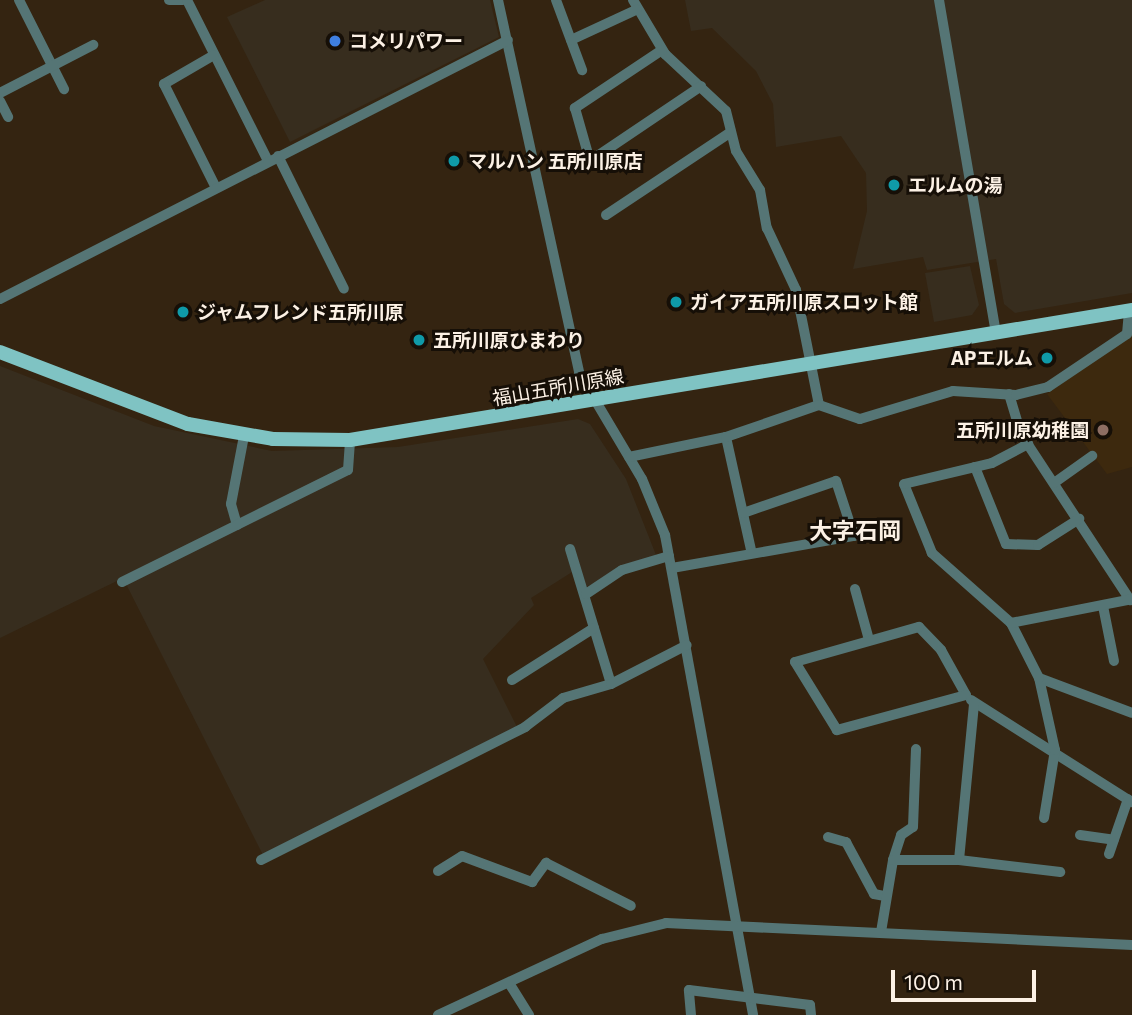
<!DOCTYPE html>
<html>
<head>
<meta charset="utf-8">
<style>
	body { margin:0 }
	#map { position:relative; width:1132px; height:1015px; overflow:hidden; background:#342411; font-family:Commissioner,"Noto Sans JP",sans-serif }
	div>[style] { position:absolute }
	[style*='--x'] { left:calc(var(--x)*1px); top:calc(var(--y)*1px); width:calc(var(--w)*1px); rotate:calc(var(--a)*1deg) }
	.commercial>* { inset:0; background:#372d1e }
	.built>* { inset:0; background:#3d290e }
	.minor>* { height:10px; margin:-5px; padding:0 5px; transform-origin:5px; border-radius:5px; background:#557575 }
	.major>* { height:14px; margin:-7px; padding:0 7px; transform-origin:7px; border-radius:7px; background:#7fc3c3 }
	.dots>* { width:19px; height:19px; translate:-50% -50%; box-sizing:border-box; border:4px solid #160f07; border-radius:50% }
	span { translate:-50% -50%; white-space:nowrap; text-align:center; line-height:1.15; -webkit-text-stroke:6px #160f07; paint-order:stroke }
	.poi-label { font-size:19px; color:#fcf1e5; font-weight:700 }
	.left { translate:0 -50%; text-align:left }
	.right { translate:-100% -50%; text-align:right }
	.street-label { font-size:19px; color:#fcf1e5 }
	.quarter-label { font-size:23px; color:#fcf1e5; font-weight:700 }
	.scale { position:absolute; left:891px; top:970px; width:145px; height:32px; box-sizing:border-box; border:4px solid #fcf1e5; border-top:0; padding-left:9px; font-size:21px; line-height:24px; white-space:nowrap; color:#fcf1e5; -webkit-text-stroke:5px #160f07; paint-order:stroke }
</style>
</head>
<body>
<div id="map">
	<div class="commercial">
		<i style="clip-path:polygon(265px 0,490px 0,499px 37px,290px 142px,227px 17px)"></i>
		<i style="clip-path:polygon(685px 0,1132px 0,1132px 293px,1015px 313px,1004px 304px,996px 259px,927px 270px,923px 257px,853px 269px,867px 211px,866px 173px,841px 136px,776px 147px,773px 104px,756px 71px,712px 28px,691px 31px)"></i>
		<i style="clip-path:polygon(970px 266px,979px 305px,972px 315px,934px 322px,925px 273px)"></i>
		<i style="clip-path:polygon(0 366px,154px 426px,272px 451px,398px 447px,578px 419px,590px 424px,626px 479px,656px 555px,586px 587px,580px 567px,531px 598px,534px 605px,483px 659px,517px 727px,263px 855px,123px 578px,0 638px)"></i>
	</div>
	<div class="built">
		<i style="clip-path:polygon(1132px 334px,1132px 467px,1107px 474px,1047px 394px)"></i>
	</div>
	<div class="minor">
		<i style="--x:19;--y:0;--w:100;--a:63.2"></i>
		<i style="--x:169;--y:0;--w:14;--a:0"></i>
		<i style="--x:187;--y:0;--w:180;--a:63.3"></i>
		<i style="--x:498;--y:0;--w:382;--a:77.7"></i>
		<i style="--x:579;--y:373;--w:123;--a:59.3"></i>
		<i style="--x:642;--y:479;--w:61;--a:67.7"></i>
		<i style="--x:665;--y:535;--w:488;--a:79.6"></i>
		<i style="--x:556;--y:0;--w:75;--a:69.6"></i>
		<i style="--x:633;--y:0;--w:63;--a:59.3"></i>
		<i style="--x:665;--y:54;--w:83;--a:43.1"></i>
		<i style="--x:726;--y:111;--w:41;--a:76"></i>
		<i style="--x:736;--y:151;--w:46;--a:58.4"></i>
		<i style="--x:760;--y:190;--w:39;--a:80"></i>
		<i style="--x:767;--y:228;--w:68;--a:64.9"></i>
		<i style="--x:796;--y:290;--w:117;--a:78.7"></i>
		<i style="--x:939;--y:0;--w:338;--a:80.3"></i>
		<i style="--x:571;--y:40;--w:72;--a:-24.8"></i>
		<i style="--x:662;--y:50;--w:105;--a:146.3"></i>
		<i style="--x:575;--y:108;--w:55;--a:74.2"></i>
		<i style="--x:590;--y:161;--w:134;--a:-34"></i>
		<i style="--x:214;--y:55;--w:58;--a:149.9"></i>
		<i style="--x:164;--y:84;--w:116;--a:63.4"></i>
		<i style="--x:0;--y:93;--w:105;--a:-27.3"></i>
		<i style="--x:0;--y:101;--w:18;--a:63"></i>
		<i style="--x:278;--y:156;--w:148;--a:63.6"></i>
		<i style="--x:606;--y:215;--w:150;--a:-33.6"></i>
		<i style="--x:0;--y:299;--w:570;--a:-27.01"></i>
		<i style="--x:1009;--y:394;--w:42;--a:73.3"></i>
		<i style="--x:1021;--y:434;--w:199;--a:56.7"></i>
		<i style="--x:726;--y:437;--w:116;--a:77.5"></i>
		<i style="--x:629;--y:457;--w:99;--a:-11.7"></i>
		<i style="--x:726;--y:437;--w:98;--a:-19"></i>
		<i style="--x:819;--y:405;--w:43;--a:18.9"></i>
		<i style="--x:860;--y:419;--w:97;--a:-16.8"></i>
		<i style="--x:953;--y:391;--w:63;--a:3.6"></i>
		<i style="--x:1016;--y:395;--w:33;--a:-14"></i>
		<i style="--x:1048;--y:387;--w:95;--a:-33.9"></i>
		<i style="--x:1127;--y:334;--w:24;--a:-85"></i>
		<i style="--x:975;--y:467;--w:83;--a:68.1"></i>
		<i style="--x:1006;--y:544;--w:32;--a:2"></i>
		<i style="--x:1038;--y:545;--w:49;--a:-32.4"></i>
		<i style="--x:1054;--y:483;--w:47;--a:-35.4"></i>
		<i style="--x:237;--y:525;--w:22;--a:-106"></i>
		<i style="--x:231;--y:504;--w:69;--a:-79.2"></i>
		<i style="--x:570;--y:549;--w:141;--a:73.1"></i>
		<i style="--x:672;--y:568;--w:185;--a:-10"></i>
		<i style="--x:854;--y:536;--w:58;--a:-108.1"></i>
		<i style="--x:836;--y:481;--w:98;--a:161"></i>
		<i style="--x:122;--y:582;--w:252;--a:-26.4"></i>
		<i style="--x:348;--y:470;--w:30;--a:-86"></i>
		<i style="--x:855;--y:589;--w:53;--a:74.6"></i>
		<i style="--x:586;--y:594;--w:43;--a:-33.7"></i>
		<i style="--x:622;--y:570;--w:49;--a:-16.6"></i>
		<i style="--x:1103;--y:606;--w:56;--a:78.7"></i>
		<i style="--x:1011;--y:623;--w:106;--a:-138.5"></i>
		<i style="--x:932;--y:553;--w:74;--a:-112.1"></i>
		<i style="--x:904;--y:484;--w:90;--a:-13.4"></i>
		<i style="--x:992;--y:463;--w:41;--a:-27.8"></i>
		<i style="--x:919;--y:627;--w:32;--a:46"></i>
		<i style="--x:941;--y:650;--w:51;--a:60.9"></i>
		<i style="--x:966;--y:695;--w:134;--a:164.8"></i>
		<i style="--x:837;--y:730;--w:80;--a:-121.7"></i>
		<i style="--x:795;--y:662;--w:129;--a:-15.8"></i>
		<i style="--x:1039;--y:678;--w:99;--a:20.6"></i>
		<i style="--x:512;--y:680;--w:97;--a:-32.4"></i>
		<i style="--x:971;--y:700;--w:191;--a:32.4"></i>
		<i style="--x:1044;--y:818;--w:69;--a:-80.8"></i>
		<i style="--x:1055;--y:750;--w:74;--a:-102.5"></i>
		<i style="--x:1039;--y:678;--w:62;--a:-117"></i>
		<i style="--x:1011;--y:623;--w:123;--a:-11.2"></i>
		<i style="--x:1080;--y:835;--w:34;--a:8"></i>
		<i style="--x:828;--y:837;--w:19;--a:16"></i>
		<i style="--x:846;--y:842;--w:59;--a:61.7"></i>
		<i style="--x:874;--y:894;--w:10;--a:11"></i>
		<i style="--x:1109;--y:854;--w:58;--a:-70.9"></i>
		<i style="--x:261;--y:860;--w:296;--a:-26.7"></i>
		<i style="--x:525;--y:727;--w:48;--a:-37.3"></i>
		<i style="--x:563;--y:698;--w:50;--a:-16.3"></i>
		<i style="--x:611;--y:684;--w:85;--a:-27.2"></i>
		<i style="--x:893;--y:860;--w:26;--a:-72"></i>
		<i style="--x:901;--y:835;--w:14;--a:-34"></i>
		<i style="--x:913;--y:827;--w:78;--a:-87.8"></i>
		<i style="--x:959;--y:860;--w:102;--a:6.8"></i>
		<i style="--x:438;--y:871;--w:28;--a:-32"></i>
		<i style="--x:462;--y:856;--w:75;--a:20.4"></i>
		<i style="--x:532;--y:882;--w:24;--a:-54"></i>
		<i style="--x:546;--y:863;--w:95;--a:26.8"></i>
		<i style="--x:881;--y:932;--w:73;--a:-80.5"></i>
		<i style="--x:893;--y:860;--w:66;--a:0"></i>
		<i style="--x:959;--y:860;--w:158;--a:-84.5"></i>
		<i style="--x:509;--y:983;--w:38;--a:58"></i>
		<i style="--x:438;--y:1015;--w:181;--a:-24.9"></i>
		<i style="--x:602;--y:939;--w:66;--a:-14"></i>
		<i style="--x:666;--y:923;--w:467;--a:2.7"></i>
		<i style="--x:691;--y:1015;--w:25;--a:-95"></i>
		<i style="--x:689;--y:990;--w:122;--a:7.1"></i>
		<i style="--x:810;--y:1005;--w:10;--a:84"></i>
	</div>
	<div class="major">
		<i style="--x:0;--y:352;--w:201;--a:21"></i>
		<i style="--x:188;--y:424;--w:86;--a:10"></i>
		<i style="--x:273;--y:439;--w:77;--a:0.7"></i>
		<i style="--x:350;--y:440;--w:793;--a:-9.44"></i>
	</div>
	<div class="dots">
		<i style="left:335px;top:41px;background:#3f7fe0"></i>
		<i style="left:454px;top:161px;background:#0f9aa8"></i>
		<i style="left:894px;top:185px;background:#0f9aa8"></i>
		<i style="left:676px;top:302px;background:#0f9aa8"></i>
		<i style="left:183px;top:312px;background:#0f9aa8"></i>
		<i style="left:419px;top:340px;background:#0f9aa8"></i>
		<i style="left:1047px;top:358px;background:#0f9aa8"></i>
		<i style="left:1103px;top:430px;background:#8d6e63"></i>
	</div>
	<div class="poi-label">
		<span class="left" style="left:349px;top:41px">コメリパワー</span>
		<span class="left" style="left:468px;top:161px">マルハン 五所川原店</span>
		<span class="left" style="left:908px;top:185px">エルムの湯</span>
		<span class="left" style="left:690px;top:302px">ガイア五所川原スロット館</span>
		<span class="left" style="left:197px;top:312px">ジャムフレンド五所川原</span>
		<span class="left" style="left:433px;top:340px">五所川原ひまわり</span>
		<span class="right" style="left:1033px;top:358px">APエルム</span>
		<span class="right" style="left:1089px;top:430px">五所川原幼稚園</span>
	</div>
	<div class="street-label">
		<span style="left:558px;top:387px;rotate:-10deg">福山五所川原線</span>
	</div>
	<div class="quarter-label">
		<span style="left:855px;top:530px">大字石岡</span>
	</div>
	<div class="scale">100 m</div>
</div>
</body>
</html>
